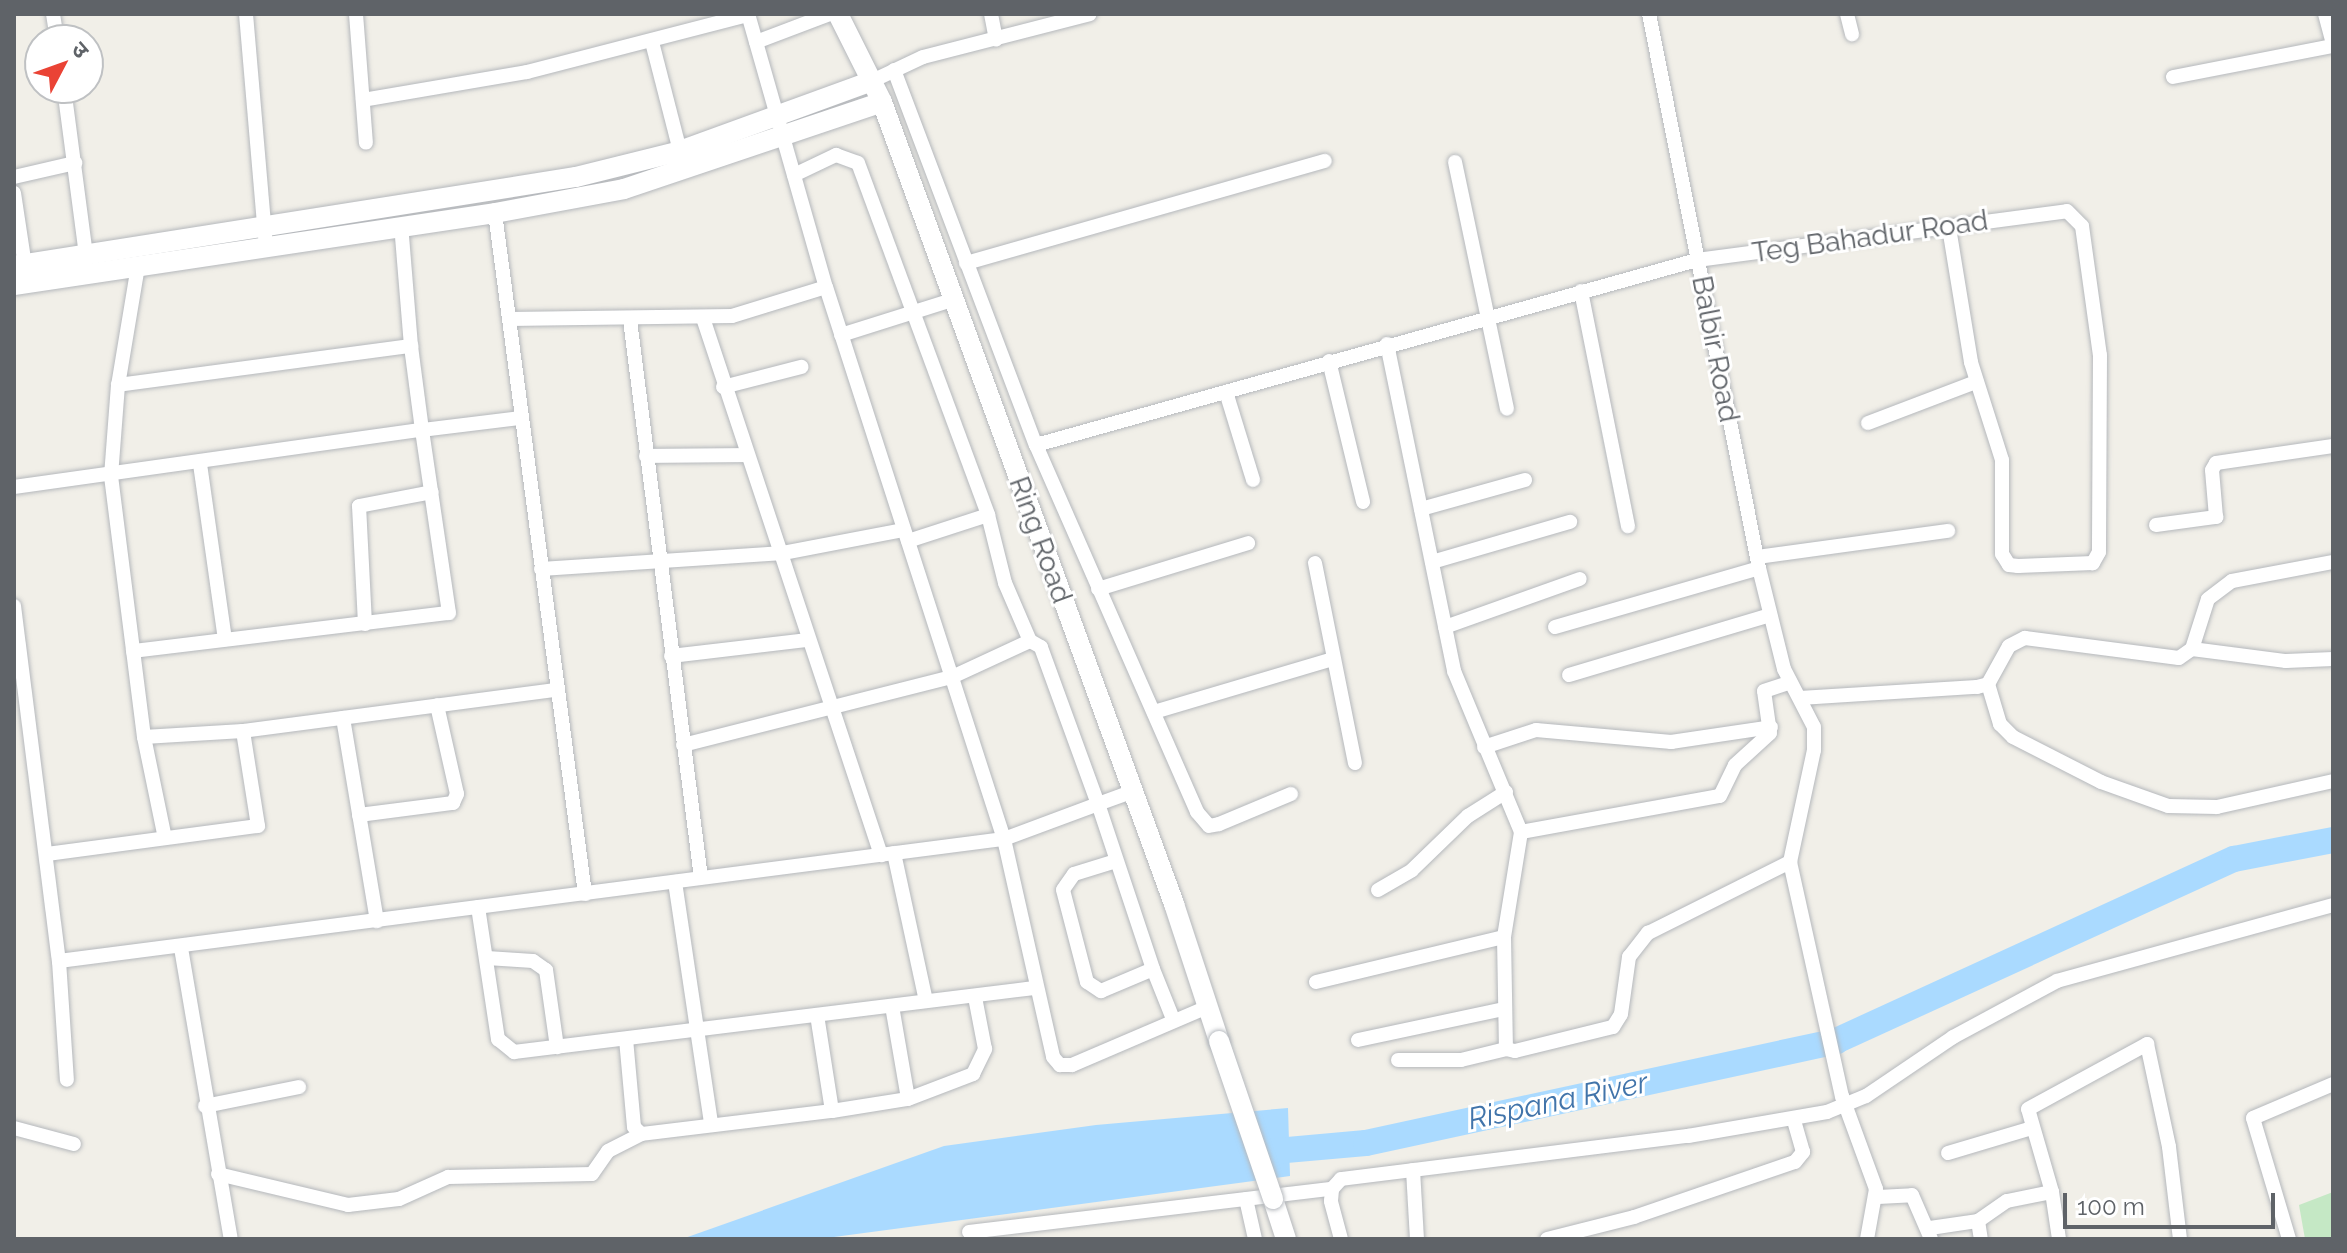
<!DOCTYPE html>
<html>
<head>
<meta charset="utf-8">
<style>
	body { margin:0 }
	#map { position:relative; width:2347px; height:1253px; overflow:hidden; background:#f1efe8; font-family:Raleway,"Noto Sans Devanagari",sans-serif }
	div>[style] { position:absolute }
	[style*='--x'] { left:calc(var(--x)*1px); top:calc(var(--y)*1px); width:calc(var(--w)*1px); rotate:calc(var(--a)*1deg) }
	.green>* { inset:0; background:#c5e8c5 }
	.water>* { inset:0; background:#aadaff }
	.river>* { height:26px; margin:-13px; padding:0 13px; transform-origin:13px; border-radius:13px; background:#aadaff }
	.roads { filter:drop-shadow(0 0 2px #b5b8bc) drop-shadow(0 0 2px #b5b8bc) }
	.street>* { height:14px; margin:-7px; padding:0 7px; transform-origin:7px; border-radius:7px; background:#fff }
	.secondary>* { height:20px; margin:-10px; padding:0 10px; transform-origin:10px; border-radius:10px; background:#fff }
	.bridges { filter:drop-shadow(0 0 2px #b6babf) drop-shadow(0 0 2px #b6babf) }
	.secondary-bridge>* { height:20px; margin:-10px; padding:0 10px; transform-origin:10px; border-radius:10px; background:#fff }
	span { translate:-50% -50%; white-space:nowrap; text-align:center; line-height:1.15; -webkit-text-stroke:6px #fff; paint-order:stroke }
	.street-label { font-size:28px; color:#5f6368 }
	.water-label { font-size:30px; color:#4174aa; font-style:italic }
	.frame { position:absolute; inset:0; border:16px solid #5f6368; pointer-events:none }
	.north { position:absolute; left:24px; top:24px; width:80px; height:80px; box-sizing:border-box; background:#fff; border:2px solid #bfc1c3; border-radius:50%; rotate:49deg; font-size:22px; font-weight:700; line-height:32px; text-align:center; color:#5f6368 }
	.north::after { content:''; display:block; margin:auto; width:28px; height:36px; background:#ea4335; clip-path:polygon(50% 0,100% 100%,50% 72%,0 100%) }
	.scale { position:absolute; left:2063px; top:1193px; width:212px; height:36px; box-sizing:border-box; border:4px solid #5f6368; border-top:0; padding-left:10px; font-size:24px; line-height:28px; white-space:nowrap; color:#5f6368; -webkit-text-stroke:6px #fff; paint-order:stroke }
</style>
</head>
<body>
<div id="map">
	<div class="green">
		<i style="clip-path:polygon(2333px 1192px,2333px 1239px,2305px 1239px,2299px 1205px)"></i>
	</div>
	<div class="water">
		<i style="clip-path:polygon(1288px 1108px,1290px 1176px,819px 1239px,682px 1239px,944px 1146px,1096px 1125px)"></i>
	</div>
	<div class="river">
		<i style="--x:1253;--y:1153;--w:113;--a:-5.1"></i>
		<i style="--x:1366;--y:1143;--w:481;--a:-12.2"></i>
		<i style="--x:1836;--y:1041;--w:438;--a:-24.6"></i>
		<i style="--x:2234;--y:859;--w:101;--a:-10.9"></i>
	</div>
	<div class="roads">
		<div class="street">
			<i style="--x:53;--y:14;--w:26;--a:81"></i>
			<i style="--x:246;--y:14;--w:234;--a:85.1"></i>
			<i style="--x:356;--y:14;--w:129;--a:85.6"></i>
			<i style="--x:748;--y:14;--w:284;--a:74.1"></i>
			<i style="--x:826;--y:287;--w:580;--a:72.13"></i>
			<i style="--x:1004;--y:839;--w:223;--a:77.3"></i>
			<i style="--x:1053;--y:1057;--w:11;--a:49"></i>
			<i style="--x:1060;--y:1065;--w:12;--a:0"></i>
			<i style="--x:1072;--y:1065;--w:147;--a:-23.2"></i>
			<i style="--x:991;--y:14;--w:26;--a:79"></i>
			<i style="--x:1649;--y:14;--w:565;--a:78.77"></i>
			<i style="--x:1759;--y:568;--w:104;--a:76.1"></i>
			<i style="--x:1784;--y:669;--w:65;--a:62.7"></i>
			<i style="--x:1814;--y:727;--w:23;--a:90"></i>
			<i style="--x:1814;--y:750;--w:115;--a:102.1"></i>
			<i style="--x:1790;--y:862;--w:240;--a:77.5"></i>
			<i style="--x:1842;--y:1096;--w:99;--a:69.9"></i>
			<i style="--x:1876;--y:1189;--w:51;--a:100.2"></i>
			<i style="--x:1847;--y:14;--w:21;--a:76"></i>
			<i style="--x:2325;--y:14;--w:31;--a:75"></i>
			<i style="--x:652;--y:42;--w:113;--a:75.6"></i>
			<i style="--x:756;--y:42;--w:79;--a:-20.7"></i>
			<i style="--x:894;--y:70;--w:401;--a:69.3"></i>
			<i style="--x:1036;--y:445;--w:401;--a:66.3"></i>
			<i style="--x:1197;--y:812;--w:18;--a:49"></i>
			<i style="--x:1209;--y:826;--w:10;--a:-11"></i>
			<i style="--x:1219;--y:824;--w:78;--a:-22.6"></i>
			<i style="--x:2173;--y:77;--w:163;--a:-11"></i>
			<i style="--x:872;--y:81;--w:56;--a:-25.2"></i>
			<i style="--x:923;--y:57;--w:172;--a:-14.4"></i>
			<i style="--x:64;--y:88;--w:169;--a:82.5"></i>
			<i style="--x:363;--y:100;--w:166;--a:-9.7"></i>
			<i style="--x:527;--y:72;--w:228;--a:-14.5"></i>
			<i style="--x:1455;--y:162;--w:252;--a:78.1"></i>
			<i style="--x:794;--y:175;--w:47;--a:-25.5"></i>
			<i style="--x:836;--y:155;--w:23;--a:20"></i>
			<i style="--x:858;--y:163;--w:375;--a:69.7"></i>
			<i style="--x:14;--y:177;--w:63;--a:-12.9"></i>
			<i style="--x:14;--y:193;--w:80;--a:81.4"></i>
			<i style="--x:495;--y:213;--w:687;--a:82.47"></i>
			<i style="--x:966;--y:263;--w:373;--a:-15.9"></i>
			<i style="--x:138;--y:266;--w:121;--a:99.5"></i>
			<i style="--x:118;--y:385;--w:91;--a:94.4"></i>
			<i style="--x:111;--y:476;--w:263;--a:82.8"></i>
			<i style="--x:144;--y:737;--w:103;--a:78.3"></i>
			<i style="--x:1581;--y:291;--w:240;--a:78.7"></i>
			<i style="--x:703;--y:318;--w:566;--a:71.66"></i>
			<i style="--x:509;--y:319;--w:223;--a:-0.8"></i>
			<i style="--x:732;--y:316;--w:98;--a:-17.1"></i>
			<i style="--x:630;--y:320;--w:562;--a:82.75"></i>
			<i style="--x:841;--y:335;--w:116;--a:-17.5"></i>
			<i style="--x:1387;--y:344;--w:334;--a:78.4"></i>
			<i style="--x:1454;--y:671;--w:174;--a:67.4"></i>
			<i style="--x:1521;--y:832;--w:106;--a:99.2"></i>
			<i style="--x:1504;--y:937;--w:112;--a:89"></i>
			<i style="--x:1506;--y:1049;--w:9;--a:13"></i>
			<i style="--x:1515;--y:1051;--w:101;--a:-13.8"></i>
			<i style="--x:1613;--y:1027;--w:15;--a:-58"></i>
			<i style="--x:1621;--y:1014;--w:58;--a:-82"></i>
			<i style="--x:1629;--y:957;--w:31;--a:-52"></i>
			<i style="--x:1648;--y:933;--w:159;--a:-26.6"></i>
			<i style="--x:1329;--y:361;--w:145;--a:76.4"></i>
			<i style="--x:118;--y:385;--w:296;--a:-7.6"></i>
			<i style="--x:411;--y:346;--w:121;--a:-94.7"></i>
			<i style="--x:723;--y:387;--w:81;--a:-14.4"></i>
			<i style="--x:1226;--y:392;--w:92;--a:72.9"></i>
			<i style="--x:1868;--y:423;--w:116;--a:-20.8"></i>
			<i style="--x:1036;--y:445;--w:686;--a:-15.64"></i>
			<i style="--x:1697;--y:260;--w:373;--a:-7.5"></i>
			<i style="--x:2067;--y:211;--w:21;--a:45"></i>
			<i style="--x:2082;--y:226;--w:130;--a:82.1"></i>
			<i style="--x:2100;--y:355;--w:197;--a:90.3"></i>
			<i style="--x:2099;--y:552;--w:13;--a:119"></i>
			<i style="--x:2093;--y:563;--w:75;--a:177.7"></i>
			<i style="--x:2018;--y:566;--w:9;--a:-174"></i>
			<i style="--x:2009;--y:565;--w:13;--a:-122"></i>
			<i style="--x:2002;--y:554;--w:94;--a:-90"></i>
			<i style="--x:2002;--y:460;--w:103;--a:-107.6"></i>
			<i style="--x:1971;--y:362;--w:137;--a:-99.3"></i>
			<i style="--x:646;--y:456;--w:100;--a:-0.6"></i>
			<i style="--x:200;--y:464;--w:177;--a:81.9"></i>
			<i style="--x:14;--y:487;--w:412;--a:-8"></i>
			<i style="--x:422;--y:430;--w:85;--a:-97.5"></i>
			<i style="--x:1421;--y:509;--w:108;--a:-15.6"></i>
			<i style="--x:2156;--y:525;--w:61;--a:-7.6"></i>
			<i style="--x:2216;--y:517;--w:47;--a:-94.9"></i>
			<i style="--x:2212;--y:470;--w:8;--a:-60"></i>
			<i style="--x:2216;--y:463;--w:118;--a:-8.3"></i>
			<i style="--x:1757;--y:557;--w:193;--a:-7.8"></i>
			<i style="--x:1432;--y:562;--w:144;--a:-16.2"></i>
			<i style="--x:1315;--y:563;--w:204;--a:78.7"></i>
			<i style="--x:541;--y:569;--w:243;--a:-3.8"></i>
			<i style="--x:783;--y:553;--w:123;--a:-10.8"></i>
			<i style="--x:1098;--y:589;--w:157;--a:-17"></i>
			<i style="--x:14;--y:606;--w:358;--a:82.8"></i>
			<i style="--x:59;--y:961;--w:953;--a:-7.36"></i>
			<i style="--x:1004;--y:839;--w:100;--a:-20.4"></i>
			<i style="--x:1098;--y:804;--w:167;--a:-110"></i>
			<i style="--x:1041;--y:647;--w:13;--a:-151"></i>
			<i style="--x:1030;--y:641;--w:63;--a:-113.3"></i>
			<i style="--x:1005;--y:583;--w:70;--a:-104"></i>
			<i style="--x:988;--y:515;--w:84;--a:162"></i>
			<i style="--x:365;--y:624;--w:118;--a:-92.9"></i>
			<i style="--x:359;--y:506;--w:74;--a:-10.9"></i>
			<i style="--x:1445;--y:627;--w:143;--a:-19.6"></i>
			<i style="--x:1555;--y:627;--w:212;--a:-16.1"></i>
			<i style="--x:2192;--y:649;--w:95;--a:7.3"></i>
			<i style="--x:2286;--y:661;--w:47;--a:-2.4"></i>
			<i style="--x:133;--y:651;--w:318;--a:-6.9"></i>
			<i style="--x:449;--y:613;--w:185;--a:-98.4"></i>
			<i style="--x:422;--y:430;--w:99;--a:-7"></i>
			<i style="--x:671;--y:656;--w:138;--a:-6.7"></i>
			<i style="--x:1569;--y:675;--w:210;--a:-16.6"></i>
			<i style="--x:1988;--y:684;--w:42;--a:73.3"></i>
			<i style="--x:2000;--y:724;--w:18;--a:45"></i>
			<i style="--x:2013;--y:737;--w:99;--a:27.1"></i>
			<i style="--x:2101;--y:782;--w:71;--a:19.7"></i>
			<i style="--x:2168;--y:806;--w:49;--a:1.2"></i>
			<i style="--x:2217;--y:807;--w:119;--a:-12.6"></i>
			<i style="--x:1800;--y:698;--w:177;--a:-3.6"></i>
			<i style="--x:1977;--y:687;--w:11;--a:-15"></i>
			<i style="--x:1988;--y:684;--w:43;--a:-61.1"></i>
			<i style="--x:2009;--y:646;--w:18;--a:-27"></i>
			<i style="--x:2025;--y:638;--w:155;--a:7.4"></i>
			<i style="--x:2179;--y:658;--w:16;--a:-35"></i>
			<i style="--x:2192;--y:649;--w:52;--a:-72.3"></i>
			<i style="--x:2208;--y:599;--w:30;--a:-37"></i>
			<i style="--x:2232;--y:581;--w:103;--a:-10.7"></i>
			<i style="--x:1154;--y:712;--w:187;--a:-16.5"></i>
			<i style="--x:343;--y:718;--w:206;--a:80.5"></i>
			<i style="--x:144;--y:737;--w:99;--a:-3.5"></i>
			<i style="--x:243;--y:731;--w:316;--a:-7.5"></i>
			<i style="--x:683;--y:745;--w:277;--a:-14.2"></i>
			<i style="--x:952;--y:677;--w:86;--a:-24.8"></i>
			<i style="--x:1484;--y:747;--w:55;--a:-18.1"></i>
			<i style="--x:1536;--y:730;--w:136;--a:5.1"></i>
			<i style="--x:1671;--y:742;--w:101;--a:-8.5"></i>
			<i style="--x:359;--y:815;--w:95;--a:-7.3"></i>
			<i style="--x:453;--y:803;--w:10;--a:-66"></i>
			<i style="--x:457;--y:794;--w:91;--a:-102.7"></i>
			<i style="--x:1521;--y:832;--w:202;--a:-10.3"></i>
			<i style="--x:1720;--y:796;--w:34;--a:-64"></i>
			<i style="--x:1735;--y:765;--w:47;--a:-42.4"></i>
			<i style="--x:1770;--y:733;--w:42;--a:-98.1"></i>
			<i style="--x:1764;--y:691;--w:26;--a:-18"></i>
			<i style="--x:894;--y:853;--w:151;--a:77.8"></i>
			<i style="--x:47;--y:854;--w:213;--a:-7.6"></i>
			<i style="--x:258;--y:826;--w:96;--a:-99"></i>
			<i style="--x:1116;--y:861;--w:44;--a:162.8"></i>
			<i style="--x:1074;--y:874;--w:19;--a:125"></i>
			<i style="--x:1063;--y:890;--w:95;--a:75.4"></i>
			<i style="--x:1087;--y:982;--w:17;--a:33"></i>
			<i style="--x:1101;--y:991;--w:56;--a:-22.9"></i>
			<i style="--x:1153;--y:969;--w:174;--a:-108.4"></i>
			<i style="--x:1098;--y:804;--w:37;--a:-20"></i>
			<i style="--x:675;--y:882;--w:245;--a:81.5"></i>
			<i style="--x:1378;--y:890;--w:39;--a:-30"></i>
			<i style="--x:1412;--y:870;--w:78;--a:-44"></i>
			<i style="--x:1468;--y:816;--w:45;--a:-32.3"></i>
			<i style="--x:478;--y:907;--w:134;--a:81.4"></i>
			<i style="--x:498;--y:1039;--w:21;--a:39"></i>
			<i style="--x:514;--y:1052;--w:524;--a:-7.02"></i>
			<i style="--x:181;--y:948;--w:295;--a:80.3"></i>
			<i style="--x:487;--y:958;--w:46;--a:3.7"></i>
			<i style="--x:533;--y:961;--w:16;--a:35"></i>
			<i style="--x:546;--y:970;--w:78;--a:81.9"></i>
			<i style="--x:59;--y:961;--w:119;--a:86.2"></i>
			<i style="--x:1153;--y:969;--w:54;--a:68.2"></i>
			<i style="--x:1316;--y:982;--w:193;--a:-13.5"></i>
			<i style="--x:892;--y:1006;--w:94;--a:80.2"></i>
			<i style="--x:817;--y:1015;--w:97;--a:81.1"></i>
			<i style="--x:832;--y:1111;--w:77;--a:-9"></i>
			<i style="--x:908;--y:1099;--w:70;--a:-21"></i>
			<i style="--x:973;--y:1074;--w:28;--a:-64"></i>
			<i style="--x:985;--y:1049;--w:53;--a:-100.9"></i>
			<i style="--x:626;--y:1039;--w:88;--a:84.8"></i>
			<i style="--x:634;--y:1127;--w:10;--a:45"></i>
			<i style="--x:641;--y:1134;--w:192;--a:-6.9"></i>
			<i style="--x:1358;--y:1040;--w:149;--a:-12"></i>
			<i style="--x:1398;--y:1060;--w:63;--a:0"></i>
			<i style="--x:1461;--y:1060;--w:46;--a:-13.7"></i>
			<i style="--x:205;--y:1106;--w:96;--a:-11.4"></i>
			<i style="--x:14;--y:1128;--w:62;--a:14.9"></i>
			<i style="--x:1948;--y:1153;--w:88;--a:-16.6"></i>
			<i style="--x:1413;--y:1170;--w:69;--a:86.7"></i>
			<i style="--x:218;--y:1174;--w:134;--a:13.4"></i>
			<i style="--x:348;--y:1205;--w:51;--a:-6.7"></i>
			<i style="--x:399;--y:1199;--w:54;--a:-24.2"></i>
			<i style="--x:448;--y:1177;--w:144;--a:-1.2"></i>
			<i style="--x:592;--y:1174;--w:28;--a:-55"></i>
			<i style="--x:608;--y:1151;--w:37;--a:-27"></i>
			<i style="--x:1878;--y:1197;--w:34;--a:-3"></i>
			<i style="--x:1912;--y:1195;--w:48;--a:66.6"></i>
			<i style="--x:1246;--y:1199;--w:41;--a:77.3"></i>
			<i style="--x:1978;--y:1221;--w:18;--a:81"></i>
			<i style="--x:1930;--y:1228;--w:49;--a:-8.3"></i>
			<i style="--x:1978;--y:1221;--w:35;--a:-35"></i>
			<i style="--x:2007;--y:1201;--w:46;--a:-11.3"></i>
			<i style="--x:969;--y:1232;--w:366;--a:-6.8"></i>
			<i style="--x:1341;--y:1239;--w:39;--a:-105"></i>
			<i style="--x:1331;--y:1201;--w:12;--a:-85"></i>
			<i style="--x:1332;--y:1189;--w:13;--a:-48"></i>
			<i style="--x:1341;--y:1179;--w:350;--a:-7.1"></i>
			<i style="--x:1688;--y:1136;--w:141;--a:-9.8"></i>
			<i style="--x:1827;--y:1112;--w:42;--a:-22.3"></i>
			<i style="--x:1866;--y:1096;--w:105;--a:-34.1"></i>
			<i style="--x:1953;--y:1037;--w:118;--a:-28.3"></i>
			<i style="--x:2057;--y:981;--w:286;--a:-15.4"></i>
			<i style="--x:1547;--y:1239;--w:90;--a:-14.2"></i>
			<i style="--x:1634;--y:1217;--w:170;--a:-18.9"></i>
			<i style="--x:1795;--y:1162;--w:13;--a:-51"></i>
			<i style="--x:1803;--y:1152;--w:33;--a:-106"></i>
			<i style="--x:2059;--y:1239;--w:48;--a:-98.5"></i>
			<i style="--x:2052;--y:1192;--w:86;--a:-106.1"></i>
			<i style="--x:2028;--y:1109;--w:136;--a:-28.6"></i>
			<i style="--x:2147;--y:1044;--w:105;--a:77.9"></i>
			<i style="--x:2169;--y:1147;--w:93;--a:83.2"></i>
			<i style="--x:2289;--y:1239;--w:126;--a:-106.6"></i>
			<i style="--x:2253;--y:1118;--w:87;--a:-23"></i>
		</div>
		<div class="secondary">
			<i style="--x:838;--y:14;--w:98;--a:63.4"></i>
			<i style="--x:882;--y:102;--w:854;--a:69.99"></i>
			<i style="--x:1174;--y:904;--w:144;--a:71.8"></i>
			<i style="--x:14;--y:266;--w:569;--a:-9"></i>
			<i style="--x:576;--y:177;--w:107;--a:-14"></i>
			<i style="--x:680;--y:151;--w:204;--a:-20"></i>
			<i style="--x:14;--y:285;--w:486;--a:-8.5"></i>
			<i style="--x:495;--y:213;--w:131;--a:-10.5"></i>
			<i style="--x:624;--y:189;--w:272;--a:-18.6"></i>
			<i style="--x:1273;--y:1199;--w:42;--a:72"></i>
		</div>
	</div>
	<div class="bridges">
		<div class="secondary-bridge">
			<i style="--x:1219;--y:1041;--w:167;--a:71.1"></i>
		</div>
	</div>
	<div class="street-label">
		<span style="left:1870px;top:237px;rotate:-8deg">Teg Bahadur Road</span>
		<span style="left:1715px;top:349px;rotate:79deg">Balbir Road</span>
		<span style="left:1040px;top:540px;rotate:70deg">Ring Road</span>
	</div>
	<div class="water-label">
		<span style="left:1558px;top:1101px;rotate:-12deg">Rispana River</span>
	</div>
	<div class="frame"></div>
	<div class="north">उ</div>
	<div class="scale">100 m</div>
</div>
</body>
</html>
